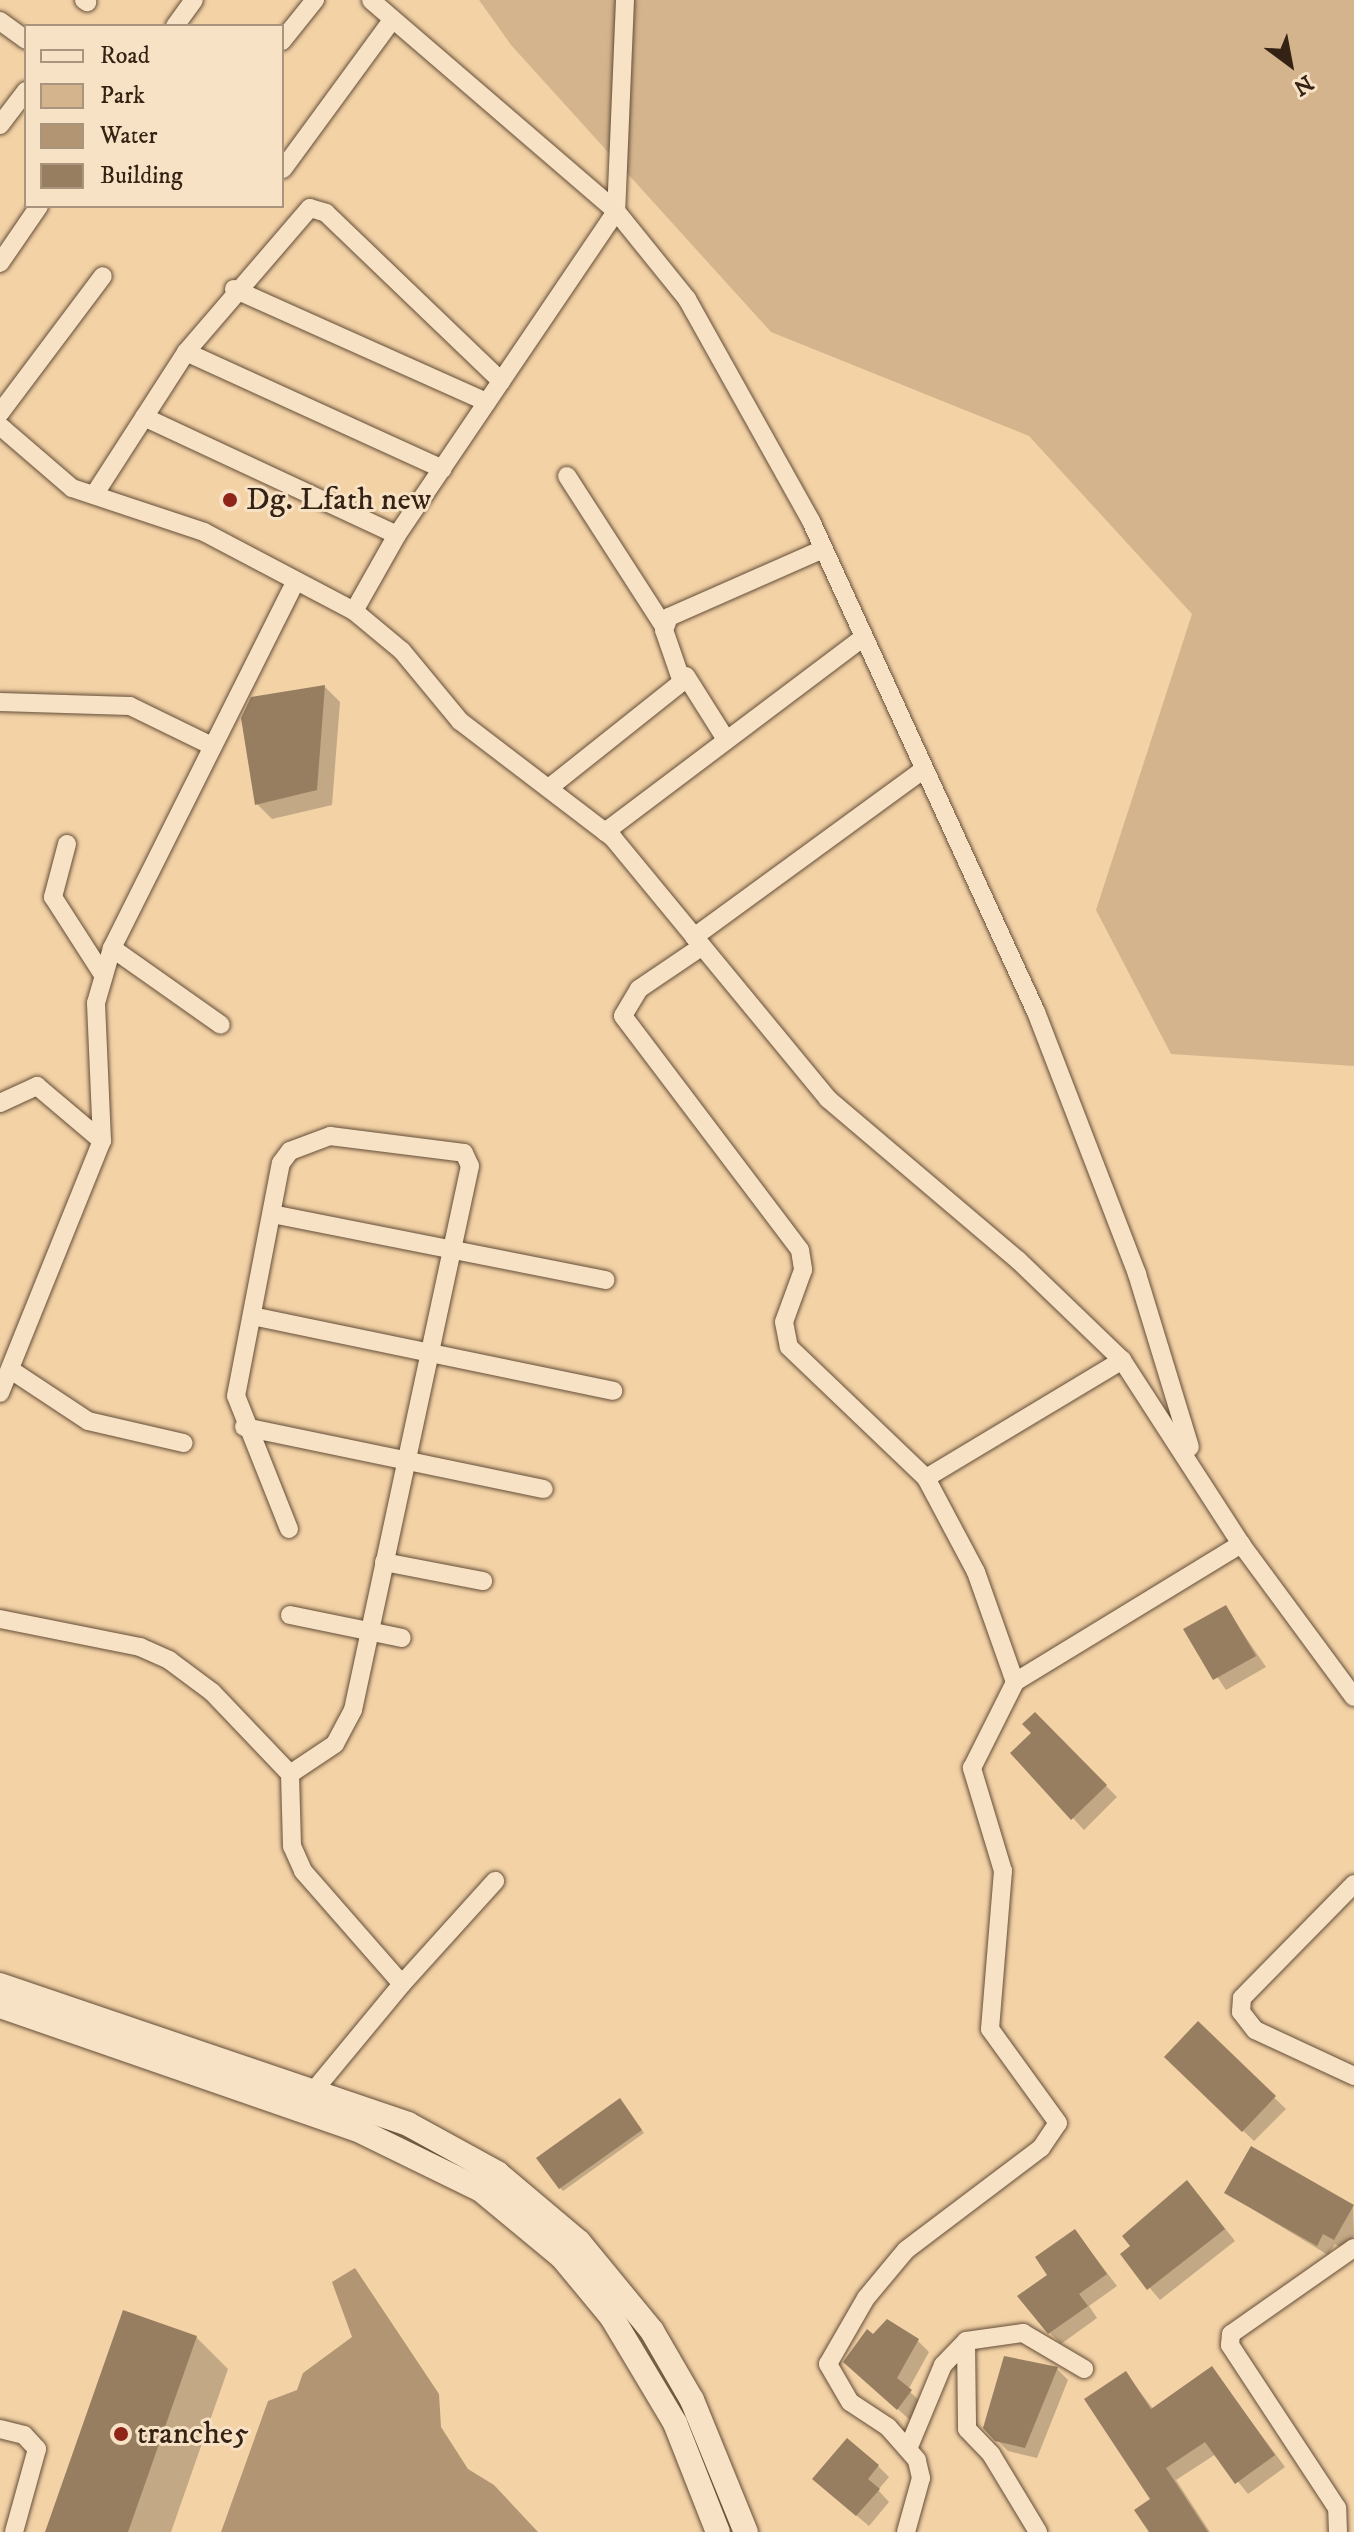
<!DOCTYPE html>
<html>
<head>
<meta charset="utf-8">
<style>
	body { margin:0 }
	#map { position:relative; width:1354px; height:2532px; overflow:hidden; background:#f3d2a6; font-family:"IM FELL DW Pica",serif }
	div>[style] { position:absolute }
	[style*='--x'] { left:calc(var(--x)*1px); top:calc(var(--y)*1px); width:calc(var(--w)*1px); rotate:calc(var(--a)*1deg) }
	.green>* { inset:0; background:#d3b48d }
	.water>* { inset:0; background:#b29674 }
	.shadow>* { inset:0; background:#0003 }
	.building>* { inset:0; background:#977e60 }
	.roads { filter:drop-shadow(0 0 2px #644e38) drop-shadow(0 0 2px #644e38) }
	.minor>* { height:18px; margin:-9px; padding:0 9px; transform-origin:9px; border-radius:9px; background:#f7e2c5 }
	.secondary>* { height:24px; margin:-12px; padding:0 12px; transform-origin:12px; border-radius:12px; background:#f7e2c5 }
	.dots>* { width:22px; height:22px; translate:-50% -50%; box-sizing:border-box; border:4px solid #f7e2c5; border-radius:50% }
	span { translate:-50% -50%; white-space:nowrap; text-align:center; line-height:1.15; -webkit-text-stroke:6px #f7e2c5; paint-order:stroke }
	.poi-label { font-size:32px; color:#342214 }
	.left { translate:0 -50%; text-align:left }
	.legend { position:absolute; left:24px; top:24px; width:260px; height:184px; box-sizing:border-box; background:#f7e2c5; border:2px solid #a9957e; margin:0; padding:10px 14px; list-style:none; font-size:24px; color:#342214 }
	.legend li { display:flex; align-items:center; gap:16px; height:40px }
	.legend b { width:40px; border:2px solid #a9957e }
	.north { position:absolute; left:1250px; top:24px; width:80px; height:80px; -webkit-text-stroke:6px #f7e2c5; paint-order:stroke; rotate:148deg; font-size:22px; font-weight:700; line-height:32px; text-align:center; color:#342214 }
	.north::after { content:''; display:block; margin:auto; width:28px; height:36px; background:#342214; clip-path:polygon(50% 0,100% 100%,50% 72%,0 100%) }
</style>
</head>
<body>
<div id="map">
	<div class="green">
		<i style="clip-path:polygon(479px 0,1354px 0,1354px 1066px,1171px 1054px,1096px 910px,1192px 614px,1029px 436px,771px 332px,511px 45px)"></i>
	</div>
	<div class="water">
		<i style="clip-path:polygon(355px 2268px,439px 2394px,441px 2427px,468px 2469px,494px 2485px,538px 2532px,221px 2532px,268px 2401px,297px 2390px,303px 2373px,352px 2337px,332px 2282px)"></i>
	</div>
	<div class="shadow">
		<i style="clip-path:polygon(325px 687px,340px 702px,332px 805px,272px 819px,257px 804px)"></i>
		<i style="clip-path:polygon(1225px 1607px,1266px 1667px,1226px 1690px,1186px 1630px)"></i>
		<i style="clip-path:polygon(1035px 1714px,1117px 1797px,1084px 1830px,1013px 1753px,1034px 1733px)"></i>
		<i style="clip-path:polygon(1198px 2024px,1286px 2109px,1254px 2141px,1166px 2057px)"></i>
		<i style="clip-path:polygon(623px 2104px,644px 2133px,563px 2191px,560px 2188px)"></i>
		<i style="clip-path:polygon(1226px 2193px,1353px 2206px,1354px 2235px,1346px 2250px,1335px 2244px,1328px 2255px)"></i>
		<i style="clip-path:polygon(1198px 2194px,1235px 2241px,1160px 2300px,1122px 2255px)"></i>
		<i style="clip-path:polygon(1075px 2231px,1117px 2286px,1089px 2306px,1097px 2318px,1061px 2344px,1049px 2332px,1050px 2276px)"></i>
		<i style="clip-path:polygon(196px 2337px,228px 2369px,171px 2532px,47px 2532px)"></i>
		<i style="clip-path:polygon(873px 2337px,918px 2341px,929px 2352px,908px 2390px,922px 2403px,910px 2420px,857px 2373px)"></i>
		<i style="clip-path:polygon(1057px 2369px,1068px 2380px,1037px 2458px,1008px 2451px,985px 2428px)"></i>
		<i style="clip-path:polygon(1212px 2369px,1285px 2467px,1248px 2494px,1216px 2454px,1176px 2480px,1210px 2532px,1151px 2532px,1153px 2500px,1126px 2374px,1154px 2410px)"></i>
		<i style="clip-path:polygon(878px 2466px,889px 2477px,878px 2490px,889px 2502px,869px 2526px,826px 2490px)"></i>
	</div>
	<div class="building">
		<i style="clip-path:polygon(325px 685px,317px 790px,255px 805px,241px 718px,251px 697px)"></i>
		<i style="clip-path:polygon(1226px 1605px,1256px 1656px,1213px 1680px,1183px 1629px)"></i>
		<i style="clip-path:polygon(1035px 1712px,1107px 1785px,1071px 1820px,1010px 1753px,1031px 1733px,1022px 1724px)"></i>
		<i style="clip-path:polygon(1198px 2021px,1276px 2096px,1242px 2132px,1164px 2057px)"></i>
		<i style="clip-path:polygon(620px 2098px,642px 2130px,559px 2189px,536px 2158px)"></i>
		<i style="clip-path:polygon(1251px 2146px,1354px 2205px,1334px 2240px,1323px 2234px,1317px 2246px,1224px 2193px)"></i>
		<i style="clip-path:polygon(1187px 2180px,1225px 2229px,1147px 2290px,1120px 2254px,1130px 2246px,1122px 2236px)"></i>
		<i style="clip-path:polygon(1075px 2229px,1107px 2274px,1079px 2294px,1088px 2306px,1048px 2334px,1017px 2296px,1047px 2275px,1035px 2257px)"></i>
		<i style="clip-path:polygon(123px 2310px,197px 2336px,128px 2532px,45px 2532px)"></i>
		<i style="clip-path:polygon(887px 2319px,919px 2339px,897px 2378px,912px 2390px,897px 2410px,843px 2362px,867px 2329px,873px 2334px)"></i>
		<i style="clip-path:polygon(1004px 2356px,1058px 2367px,1025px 2448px,995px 2441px,983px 2428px)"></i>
		<i style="clip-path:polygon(1212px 2366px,1275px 2455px,1235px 2484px,1205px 2442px,1166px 2468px,1208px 2532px,1149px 2532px,1134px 2510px,1150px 2499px,1084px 2399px,1126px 2371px,1151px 2409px)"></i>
		<i style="clip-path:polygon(847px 2438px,879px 2465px,868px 2479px,880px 2489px,856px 2516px,812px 2479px)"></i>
	</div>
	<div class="roads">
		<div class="minor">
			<i style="--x:84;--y:0;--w:4;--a:34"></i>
			<i style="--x:625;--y:0;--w:211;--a:92.4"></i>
			<i style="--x:616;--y:211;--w:113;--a:51.1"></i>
			<i style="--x:687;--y:299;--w:254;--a:60.8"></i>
			<i style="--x:811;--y:521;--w:540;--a:65.38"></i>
			<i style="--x:1036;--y:1012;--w:281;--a:68.9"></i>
			<i style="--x:1137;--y:1274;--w:181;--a:73"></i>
			<i style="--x:0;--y:21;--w:32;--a:36"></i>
			<i style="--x:175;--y:26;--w:32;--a:-54"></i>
			<i style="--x:282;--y:41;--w:53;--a:-51.2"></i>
			<i style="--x:0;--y:125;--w:43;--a:-52.6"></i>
			<i style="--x:283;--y:169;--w:185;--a:-53.8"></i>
			<i style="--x:0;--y:263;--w:69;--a:-55.6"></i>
			<i style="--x:234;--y:289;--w:277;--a:24.1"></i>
			<i style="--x:186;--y:352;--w:282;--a:24.5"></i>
			<i style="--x:0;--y:413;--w:171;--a:-53.1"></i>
			<i style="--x:144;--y:417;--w:279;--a:25"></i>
			<i style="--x:0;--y:426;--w:95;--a:40.7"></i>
			<i style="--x:72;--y:488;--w:139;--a:18.4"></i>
			<i style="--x:204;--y:532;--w:170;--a:27.8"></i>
			<i style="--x:354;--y:611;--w:62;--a:39.8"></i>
			<i style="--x:402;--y:651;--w:91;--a:50.4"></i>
			<i style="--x:460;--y:721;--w:193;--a:37.4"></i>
			<i style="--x:613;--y:838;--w:338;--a:50.5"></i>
			<i style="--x:828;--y:1099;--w:249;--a:40.3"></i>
			<i style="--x:1018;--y:1260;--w:144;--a:43.9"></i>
			<i style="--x:1122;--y:1360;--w:219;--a:57.1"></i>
			<i style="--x:1241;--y:1544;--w:190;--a:53.6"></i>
			<i style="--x:567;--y:476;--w:177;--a:57.2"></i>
			<i style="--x:94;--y:495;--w:170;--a:-57.2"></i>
			<i style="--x:186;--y:352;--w:190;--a:-49.3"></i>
			<i style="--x:310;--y:208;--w:17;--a:17"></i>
			<i style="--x:326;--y:213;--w:243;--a:43.8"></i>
			<i style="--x:354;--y:611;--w:87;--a:-60.5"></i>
			<i style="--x:397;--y:535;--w:391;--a:-55.9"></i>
			<i style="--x:616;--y:211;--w:323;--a:-139.3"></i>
			<i style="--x:686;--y:676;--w:73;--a:57.8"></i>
			<i style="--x:0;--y:702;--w:130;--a:1.8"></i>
			<i style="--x:130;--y:706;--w:89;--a:26"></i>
			<i style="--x:550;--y:787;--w:169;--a:-38.5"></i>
			<i style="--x:682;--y:682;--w:55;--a:-109.1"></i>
			<i style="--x:664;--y:630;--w:14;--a:-69"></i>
			<i style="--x:669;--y:617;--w:168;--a:-23.8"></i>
			<i style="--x:605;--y:832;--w:321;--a:-37"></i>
			<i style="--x:67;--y:844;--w:55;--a:104.8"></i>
			<i style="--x:53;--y:897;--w:93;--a:57.3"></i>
			<i style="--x:694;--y:937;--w:282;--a:-36.1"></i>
			<i style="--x:701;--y:947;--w:75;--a:145.9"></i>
			<i style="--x:639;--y:989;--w:31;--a:121"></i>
			<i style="--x:623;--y:1016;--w:293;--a:52.9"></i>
			<i style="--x:800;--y:1250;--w:20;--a:81"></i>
			<i style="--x:803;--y:1270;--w:55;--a:110.1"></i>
			<i style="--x:784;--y:1322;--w:25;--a:79"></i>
			<i style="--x:789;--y:1347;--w:190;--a:43.7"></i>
			<i style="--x:926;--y:1478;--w:106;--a:62"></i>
			<i style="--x:976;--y:1572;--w:117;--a:70.5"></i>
			<i style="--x:112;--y:948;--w:133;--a:35.2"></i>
			<i style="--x:0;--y:1103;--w:41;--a:-24.7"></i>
			<i style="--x:37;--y:1086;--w:85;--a:40.2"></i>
			<i style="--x:272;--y:1214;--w:340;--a:11.2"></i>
			<i style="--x:252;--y:1316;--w:369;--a:11.7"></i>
			<i style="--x:11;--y:1370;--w:92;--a:33.5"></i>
			<i style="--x:88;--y:1421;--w:98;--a:13"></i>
			<i style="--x:0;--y:1393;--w:272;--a:-68"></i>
			<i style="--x:102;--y:1141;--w:138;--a:-92.5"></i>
			<i style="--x:96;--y:1003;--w:57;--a:-73.8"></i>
			<i style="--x:112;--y:948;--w:408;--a:-63.4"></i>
			<i style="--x:244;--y:1427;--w:306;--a:11.7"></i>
			<i style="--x:926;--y:1478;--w:229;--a:-31"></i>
			<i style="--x:289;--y:1529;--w:143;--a:-111.7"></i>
			<i style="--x:236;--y:1396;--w:237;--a:-79.1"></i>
			<i style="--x:281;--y:1163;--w:15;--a:-53"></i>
			<i style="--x:290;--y:1151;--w:43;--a:-20.6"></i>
			<i style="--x:330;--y:1136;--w:135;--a:7.2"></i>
			<i style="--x:464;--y:1153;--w:14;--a:65"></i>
			<i style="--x:470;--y:1166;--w:556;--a:102.14"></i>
			<i style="--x:353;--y:1710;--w:38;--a:118"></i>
			<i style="--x:335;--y:1744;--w:54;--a:146.3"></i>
			<i style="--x:384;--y:1562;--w:101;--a:10.9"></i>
			<i style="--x:290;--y:1615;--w:114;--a:11.6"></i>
			<i style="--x:0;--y:1619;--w:143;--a:11.3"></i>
			<i style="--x:140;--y:1647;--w:32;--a:24"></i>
			<i style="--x:169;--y:1660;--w:54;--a:36.7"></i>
			<i style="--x:212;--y:1692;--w:113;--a:46.4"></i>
			<i style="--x:290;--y:1774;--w:72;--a:88.4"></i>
			<i style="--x:292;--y:1846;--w:27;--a:66"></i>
			<i style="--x:303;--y:1871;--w:150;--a:48.8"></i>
			<i style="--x:402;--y:1984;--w:136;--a:129.6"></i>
			<i style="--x:1354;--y:1884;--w:160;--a:134.5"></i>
			<i style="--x:1242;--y:1998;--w:14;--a:94"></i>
			<i style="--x:1241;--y:2012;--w:23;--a:52"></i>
			<i style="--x:1255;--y:2030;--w:109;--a:24.9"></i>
			<i style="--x:402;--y:1984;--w:139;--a:-47.9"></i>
			<i style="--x:966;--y:2341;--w:88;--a:89.3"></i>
			<i style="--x:967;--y:2429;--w:35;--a:46"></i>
			<i style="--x:991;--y:2454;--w:91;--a:58.9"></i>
			<i style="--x:0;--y:2429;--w:25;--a:14"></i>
			<i style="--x:24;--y:2435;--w:19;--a:47"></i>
			<i style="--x:37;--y:2449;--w:86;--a:105.5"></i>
			<i style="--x:908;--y:2449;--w:91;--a:-67.4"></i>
			<i style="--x:943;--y:2365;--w:33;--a:-46"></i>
			<i style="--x:966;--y:2341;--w:58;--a:-8"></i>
			<i style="--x:1023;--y:2333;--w:71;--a:30.5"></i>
			<i style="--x:906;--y:2532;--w:56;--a:-74.5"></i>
			<i style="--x:921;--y:2478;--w:18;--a:-103"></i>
			<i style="--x:917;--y:2460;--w:44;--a:-131.3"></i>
			<i style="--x:888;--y:2427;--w:45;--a:-146.7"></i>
			<i style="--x:850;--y:2402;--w:44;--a:-120.1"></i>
			<i style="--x:828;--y:2364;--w:76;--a:-60.1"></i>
			<i style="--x:866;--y:2298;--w:62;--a:-50.2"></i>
			<i style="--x:906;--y:2250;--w:169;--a:-37.1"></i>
			<i style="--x:1041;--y:2148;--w:30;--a:-56"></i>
			<i style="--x:1058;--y:2123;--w:116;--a:-125.9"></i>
			<i style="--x:990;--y:2029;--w:159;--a:-85.3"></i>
			<i style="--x:1003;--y:1871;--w:108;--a:-106.8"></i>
			<i style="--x:972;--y:1768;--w:96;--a:-63.4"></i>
			<i style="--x:1015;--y:1682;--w:265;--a:-31.4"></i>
			<i style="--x:1338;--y:2532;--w:24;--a:-92"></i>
			<i style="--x:1337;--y:2508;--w:195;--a:-123.3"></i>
			<i style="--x:1230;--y:2345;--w:11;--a:-85"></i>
			<i style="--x:1231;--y:2334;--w:150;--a:-35"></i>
		</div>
		<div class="secondary">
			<i style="--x:0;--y:1985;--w:431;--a:18.8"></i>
			<i style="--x:408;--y:2124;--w:102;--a:28.8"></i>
			<i style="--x:497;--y:2173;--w:107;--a:40.1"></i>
			<i style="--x:579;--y:2242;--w:115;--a:50.6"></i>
			<i style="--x:652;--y:2331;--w:80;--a:59.9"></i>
			<i style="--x:692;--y:2400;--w:143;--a:67.8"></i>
			<i style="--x:0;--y:2006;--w:377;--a:19.1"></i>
			<i style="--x:356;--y:2129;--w:139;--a:26"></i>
			<i style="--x:481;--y:2190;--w:105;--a:39.6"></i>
			<i style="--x:562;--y:2257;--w:77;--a:50.3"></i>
			<i style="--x:611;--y:2316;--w:125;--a:59.1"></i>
			<i style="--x:675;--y:2423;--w:117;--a:68.5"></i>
		</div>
	</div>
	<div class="dots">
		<i style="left:230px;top:500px;background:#8f2418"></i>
		<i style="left:121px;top:2434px;background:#8f2418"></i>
	</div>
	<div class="poi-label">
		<span class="left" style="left:246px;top:500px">Dg. Lfath new</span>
		<span class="left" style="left:137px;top:2434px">tranche5</span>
	</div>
	<ul class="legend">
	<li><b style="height:10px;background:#f7e2c5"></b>Road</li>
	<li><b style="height:22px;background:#d3b48d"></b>Park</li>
	<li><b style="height:22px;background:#b29674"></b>Water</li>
	<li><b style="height:22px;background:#977e60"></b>Building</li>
	</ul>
	<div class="north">N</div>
</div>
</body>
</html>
